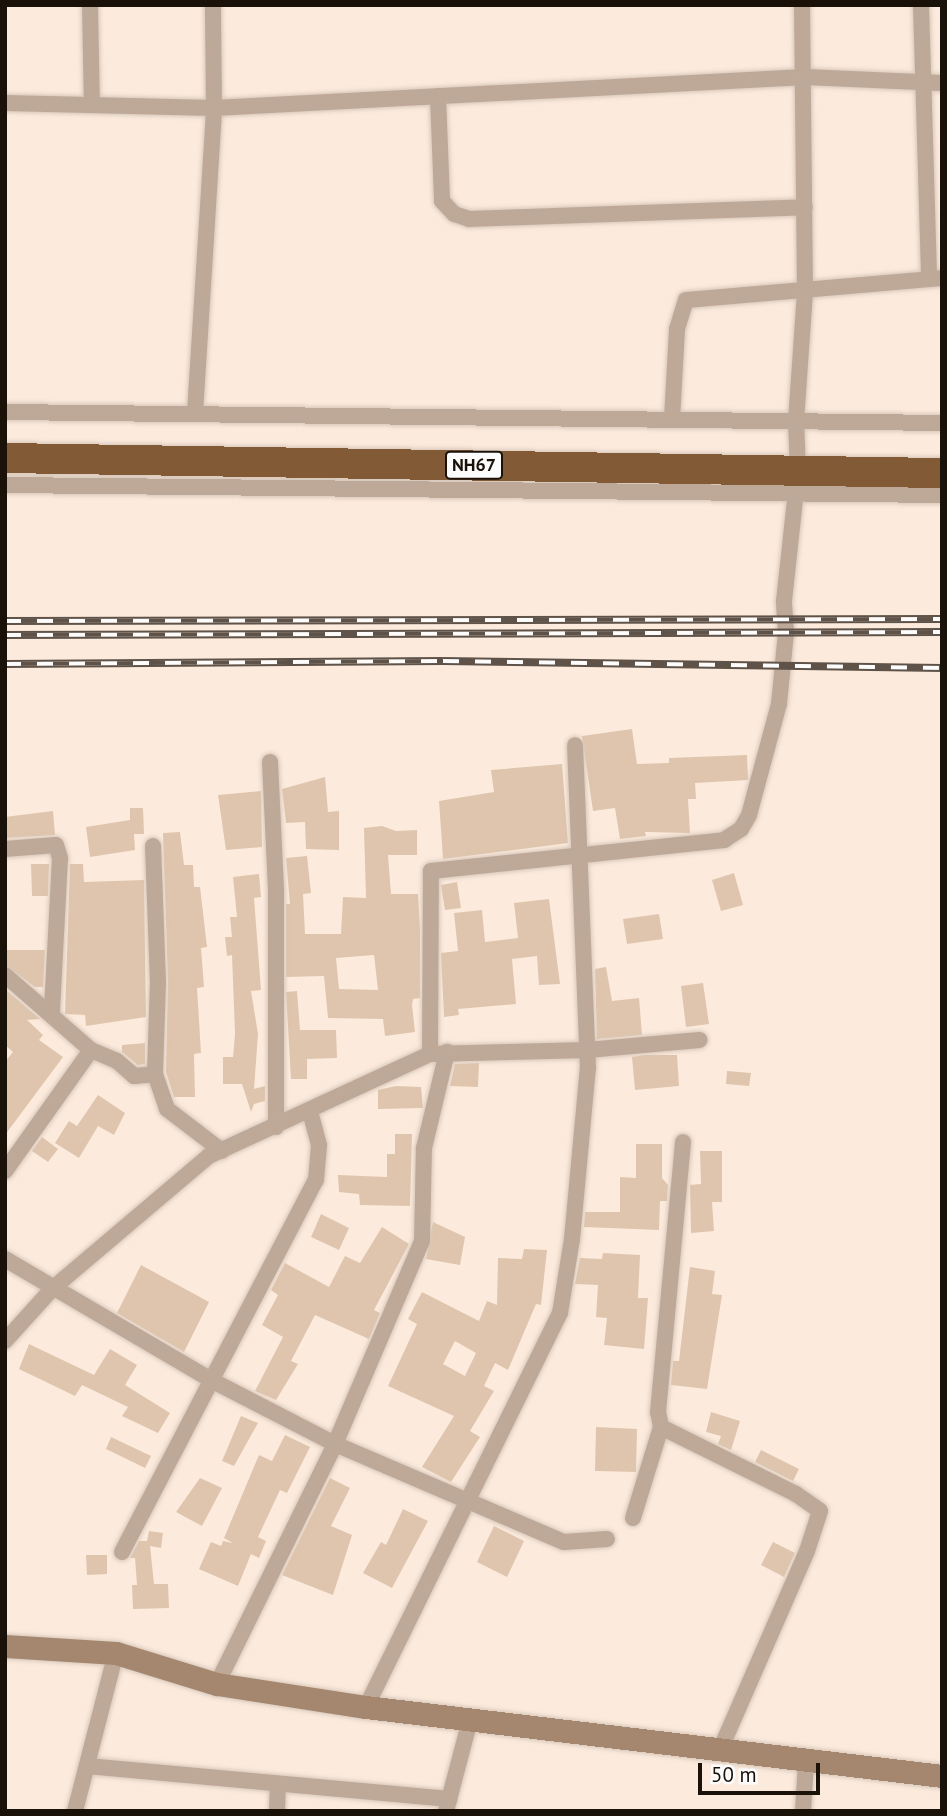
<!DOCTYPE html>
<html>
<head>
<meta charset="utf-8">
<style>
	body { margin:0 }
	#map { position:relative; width:947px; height:1816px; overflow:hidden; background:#fcebdd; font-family:"PT Sans",sans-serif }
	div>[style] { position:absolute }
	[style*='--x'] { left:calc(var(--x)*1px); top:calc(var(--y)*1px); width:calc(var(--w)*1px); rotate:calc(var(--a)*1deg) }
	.building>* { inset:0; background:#dfc5ad }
	.roads { filter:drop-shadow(0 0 2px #d8c8bb) drop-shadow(0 0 2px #d8c8bb) }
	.street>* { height:16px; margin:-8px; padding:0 8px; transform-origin:8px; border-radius:8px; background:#bea999 }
	.secondary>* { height:23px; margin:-11.5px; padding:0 11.5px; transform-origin:11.5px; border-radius:11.5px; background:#a5876f }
	.highway>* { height:30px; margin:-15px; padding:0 15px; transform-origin:15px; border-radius:15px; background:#825a36 }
	.rail>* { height:8px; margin-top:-4px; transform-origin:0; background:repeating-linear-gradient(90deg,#fcfcfc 0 16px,#5f5349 0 32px); box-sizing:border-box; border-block:2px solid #5f5349 }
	span { translate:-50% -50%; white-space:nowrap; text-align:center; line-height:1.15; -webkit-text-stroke:5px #fcfcfc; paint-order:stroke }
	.shield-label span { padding:2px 5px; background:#fcfcfc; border:2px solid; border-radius:5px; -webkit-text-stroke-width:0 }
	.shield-label { font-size:18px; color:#1a1108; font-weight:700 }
	.frame { position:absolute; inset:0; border:7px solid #1a1108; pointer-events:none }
	.scale { position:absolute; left:698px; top:1763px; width:122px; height:32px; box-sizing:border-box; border:4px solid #1a1108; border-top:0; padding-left:9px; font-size:21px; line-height:24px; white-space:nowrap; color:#1a1108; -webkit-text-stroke:5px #fcfcfc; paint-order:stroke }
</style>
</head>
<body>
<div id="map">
	<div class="building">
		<i style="clip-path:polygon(632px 729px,637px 764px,669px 763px,669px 758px,747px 755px,748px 780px,695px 783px,696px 799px,688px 799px,690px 833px,645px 832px,646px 836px,620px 839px,615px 808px,593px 811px,582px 736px)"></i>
		<i style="clip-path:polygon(562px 764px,568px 843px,443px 859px,439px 801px,494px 792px,491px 770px)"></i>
		<i style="clip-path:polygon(325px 777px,328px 812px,339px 811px,339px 850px,306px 849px,305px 822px,286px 823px,282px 789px)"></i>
		<i style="clip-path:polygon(261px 791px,262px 847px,226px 850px,218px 795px)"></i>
		<i style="clip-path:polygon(130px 808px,143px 808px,144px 834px,134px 834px,135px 850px,90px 857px,86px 827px,130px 820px)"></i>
		<i style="clip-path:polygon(53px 811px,55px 835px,5px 838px,5px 817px)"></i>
		<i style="clip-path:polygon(evenodd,382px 826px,396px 831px,417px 830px,417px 855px,388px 855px,391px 894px,418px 894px,420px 929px,420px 998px,413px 999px,412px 1005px,415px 1032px,385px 1036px,383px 1019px,328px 1018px,324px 976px,286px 977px,286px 904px,290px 904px,286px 858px,307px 856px,311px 893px,303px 894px,305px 934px,341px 934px,343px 897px,366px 898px,364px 828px,382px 826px,374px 955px,378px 990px,339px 989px,336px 958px,374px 955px)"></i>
		<i style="clip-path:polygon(180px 832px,184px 865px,193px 865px,194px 887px,200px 887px,207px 947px,201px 948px,204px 987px,197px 988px,201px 1053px,194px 1054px,195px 1097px,174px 1097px,166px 1072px,168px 982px,163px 833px)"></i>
		<i style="clip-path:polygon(31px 864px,49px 864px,48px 896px,32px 896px)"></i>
		<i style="clip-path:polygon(70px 864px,83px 864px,84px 882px,144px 880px,146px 1017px,86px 1026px,85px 1015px,65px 1014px)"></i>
		<i style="clip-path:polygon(734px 873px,743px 905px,721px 911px,712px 880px)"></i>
		<i style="clip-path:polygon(259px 874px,261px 897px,254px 898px,261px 990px,251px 991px,258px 1034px,254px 1089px,265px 1086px,265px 1101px,254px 1104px,251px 1112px,242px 1084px,223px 1084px,223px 1057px,233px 1057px,235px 1034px,232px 955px,227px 956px,225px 937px,232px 937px,230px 917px,237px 917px,233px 877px)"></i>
		<i style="clip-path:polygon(457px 882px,461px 908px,445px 910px,441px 885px)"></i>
		<i style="clip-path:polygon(549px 899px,560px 984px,539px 985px,537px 956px,512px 959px,516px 1004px,458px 1009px,459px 1015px,444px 1017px,441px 953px,458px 951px,454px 913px,482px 910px,485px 942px,518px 938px,514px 903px)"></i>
		<i style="clip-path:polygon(659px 914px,663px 939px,627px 944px,623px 919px)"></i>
		<i style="clip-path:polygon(5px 950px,45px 950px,43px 987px,35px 987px,5px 965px)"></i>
		<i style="clip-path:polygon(606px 967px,612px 1001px,639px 998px,642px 1035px,597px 1039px,595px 969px)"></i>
		<i style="clip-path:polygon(703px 983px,709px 1024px,686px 1027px,681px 986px)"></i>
		<i style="clip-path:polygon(5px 989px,40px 1019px,27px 1020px,43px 1035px,39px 1040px,63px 1057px,5px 1135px,5px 1062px,13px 1052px,5px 1045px)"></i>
		<i style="clip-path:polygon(297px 991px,300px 1030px,336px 1030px,337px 1058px,307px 1059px,307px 1079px,291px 1079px,286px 992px)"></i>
		<i style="clip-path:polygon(145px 1043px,145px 1064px,138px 1065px,122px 1052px,122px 1045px)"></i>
		<i style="clip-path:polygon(644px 1055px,677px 1055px,679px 1086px,635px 1090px,632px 1057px)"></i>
		<i style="clip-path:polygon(479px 1063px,478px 1087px,450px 1086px,455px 1064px)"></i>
		<i style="clip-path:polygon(727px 1071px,751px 1073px,749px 1086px,726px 1084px)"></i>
		<i style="clip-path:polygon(396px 1086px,421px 1087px,423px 1108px,378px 1109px,378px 1090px)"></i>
		<i style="clip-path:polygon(98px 1095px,125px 1113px,114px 1135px,98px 1126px,79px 1158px,55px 1143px,69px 1121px,77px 1126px)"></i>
		<i style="clip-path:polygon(395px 1134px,412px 1134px,410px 1206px,360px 1205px,359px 1194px,339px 1192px,338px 1175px,387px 1177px,387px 1154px,395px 1154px)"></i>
		<i style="clip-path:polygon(42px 1137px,58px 1149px,48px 1162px,32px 1151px)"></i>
		<i style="clip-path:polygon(636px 1144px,662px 1144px,662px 1178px,668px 1185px,667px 1201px,660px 1201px,659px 1230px,584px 1227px,585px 1212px,620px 1212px,620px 1177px,636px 1178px)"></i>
		<i style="clip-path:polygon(700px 1151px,722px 1151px,722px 1202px,712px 1202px,714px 1231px,691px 1233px,690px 1185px,701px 1184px)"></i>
		<i style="clip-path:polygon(321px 1214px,349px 1228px,339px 1250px,311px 1237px)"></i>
		<i style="clip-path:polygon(433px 1222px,465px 1237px,460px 1265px,426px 1259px)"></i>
		<i style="clip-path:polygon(382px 1227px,409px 1244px,374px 1310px,380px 1313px,369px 1339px,315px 1315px,291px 1361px,298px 1364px,276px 1400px,255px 1391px,283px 1337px,262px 1325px,278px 1295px,271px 1290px,285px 1263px,329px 1287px,345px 1256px,360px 1263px)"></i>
		<i style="clip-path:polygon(evenodd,524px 1249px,547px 1250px,541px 1305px,536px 1304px,508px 1370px,495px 1363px,484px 1386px,494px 1391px,470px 1431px,480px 1437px,451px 1482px,422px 1467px,454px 1416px,388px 1386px,417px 1324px,408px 1319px,422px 1292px,479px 1321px,487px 1301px,497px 1305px,498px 1258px,522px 1259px,524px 1249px,455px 1341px,476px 1353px,465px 1376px,443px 1364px,455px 1341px)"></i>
		<i style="clip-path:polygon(603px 1253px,640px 1255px,638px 1298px,648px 1298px,644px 1349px,604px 1345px,607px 1318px,596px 1317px,598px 1285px,575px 1284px,580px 1258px,602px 1259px)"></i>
		<i style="clip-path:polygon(141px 1265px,209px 1302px,184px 1352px,117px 1313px)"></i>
		<i style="clip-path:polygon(690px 1267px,715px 1271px,712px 1294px,722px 1295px,707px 1389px,671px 1385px,673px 1361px,679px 1361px)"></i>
		<i style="clip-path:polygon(29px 1344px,94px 1375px,110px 1349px,137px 1365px,125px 1385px,170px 1413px,158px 1433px,122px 1416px,128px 1407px,82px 1385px,75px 1396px,19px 1369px)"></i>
		<i style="clip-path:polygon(711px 1412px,740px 1421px,731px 1450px,718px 1444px,721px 1436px,706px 1432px)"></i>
		<i style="clip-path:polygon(241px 1416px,258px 1423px,234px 1466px,222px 1461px)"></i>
		<i style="clip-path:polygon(596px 1427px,637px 1429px,636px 1472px,595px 1471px)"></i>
		<i style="clip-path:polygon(285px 1435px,310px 1447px,287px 1493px,280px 1490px,258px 1537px,266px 1541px,259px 1558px,251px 1554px,238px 1586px,199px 1569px,211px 1542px,221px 1546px,223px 1541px,233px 1543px,224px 1538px,259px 1455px,272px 1461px)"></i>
		<i style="clip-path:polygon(111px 1437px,151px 1456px,145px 1468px,106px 1449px)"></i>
		<i style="clip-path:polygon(761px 1450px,799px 1469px,793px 1481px,755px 1462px)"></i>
		<i style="clip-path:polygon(200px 1478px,222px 1488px,202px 1526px,176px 1512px)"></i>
		<i style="clip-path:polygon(330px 1478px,350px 1488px,331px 1526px,352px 1535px,333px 1595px,282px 1575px)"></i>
		<i style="clip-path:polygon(403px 1509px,428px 1521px,392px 1588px,363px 1573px,381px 1542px,386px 1545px)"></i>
		<i style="clip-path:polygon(494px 1526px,524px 1541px,507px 1577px,477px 1562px)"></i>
		<i style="clip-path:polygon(149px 1531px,163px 1533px,161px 1548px,150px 1546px,154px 1584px,168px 1584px,169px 1608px,133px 1609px,132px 1585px,137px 1585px,135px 1558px,130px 1558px,139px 1541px,147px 1541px)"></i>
		<i style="clip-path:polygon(773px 1542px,795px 1553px,784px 1577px,761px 1565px)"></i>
		<i style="clip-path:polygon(86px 1555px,107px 1555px,107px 1574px,87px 1575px)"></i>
	</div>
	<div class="roads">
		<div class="street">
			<i style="--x:90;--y:5;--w:100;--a:88.9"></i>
			<i style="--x:921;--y:5;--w:273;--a:88.3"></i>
			<i style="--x:438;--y:96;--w:105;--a:87.8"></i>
			<i style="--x:442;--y:201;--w:18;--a:47"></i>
			<i style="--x:454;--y:214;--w:16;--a:18"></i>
			<i style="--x:469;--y:219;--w:336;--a:-2"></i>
			<i style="--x:5;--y:103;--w:209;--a:1.4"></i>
			<i style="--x:214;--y:108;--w:592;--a:-3"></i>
			<i style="--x:805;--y:77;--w:137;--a:2.5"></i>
			<i style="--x:5;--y:412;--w:937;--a:0.67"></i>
			<i style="--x:195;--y:413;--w:306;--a:-86.4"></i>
			<i style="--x:214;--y:108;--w:103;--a:-90.6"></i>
			<i style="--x:672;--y:419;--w:90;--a:-86.8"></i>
			<i style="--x:677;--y:329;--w:30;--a:-73"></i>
			<i style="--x:686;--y:300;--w:257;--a:-4.9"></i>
			<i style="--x:5;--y:485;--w:937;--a:0.61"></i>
			<i style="--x:270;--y:762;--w:129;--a:87.3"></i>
			<i style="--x:276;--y:891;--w:236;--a:90"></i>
			<i style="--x:153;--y:846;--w:136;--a:87.9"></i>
			<i style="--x:158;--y:982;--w:92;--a:91.9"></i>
			<i style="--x:155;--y:1074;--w:37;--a:71"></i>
			<i style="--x:167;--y:1109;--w:69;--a:37.4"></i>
			<i style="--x:5;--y:849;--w:51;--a:-4.5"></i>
			<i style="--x:56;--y:845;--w:14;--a:73"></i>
			<i style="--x:60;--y:858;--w:155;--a:93"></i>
			<i style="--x:5;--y:975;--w:114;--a:41.1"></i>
			<i style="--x:91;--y:1050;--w:28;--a:23"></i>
			<i style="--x:117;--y:1061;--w:23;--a:41"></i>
			<i style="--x:134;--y:1076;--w:21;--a:-5"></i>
			<i style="--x:430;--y:1054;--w:183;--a:-89.7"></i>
			<i style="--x:431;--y:871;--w:295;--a:-6"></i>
			<i style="--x:724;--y:840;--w:20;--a:-33"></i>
			<i style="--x:741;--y:829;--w:16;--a:-60"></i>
			<i style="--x:749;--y:815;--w:115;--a:-74.9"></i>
			<i style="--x:779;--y:704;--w:72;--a:-84.4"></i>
			<i style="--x:786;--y:632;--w:31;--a:-94"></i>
			<i style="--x:784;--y:601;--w:130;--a:-83.8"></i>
			<i style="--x:798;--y:472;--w:51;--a:-92.2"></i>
			<i style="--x:796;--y:421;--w:129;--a:-86"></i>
			<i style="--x:805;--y:292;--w:287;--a:-90.6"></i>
			<i style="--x:5;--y:1171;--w:148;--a:-54.6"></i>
			<i style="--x:5;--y:1259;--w:241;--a:30.4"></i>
			<i style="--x:213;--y:1381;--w:137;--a:27.3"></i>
			<i style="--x:335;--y:1444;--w:249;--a:23.2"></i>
			<i style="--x:564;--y:1542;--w:43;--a:-4"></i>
			<i style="--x:5;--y:1341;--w:70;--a:-47.9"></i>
			<i style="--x:52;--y:1289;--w:206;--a:-40.3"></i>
			<i style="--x:209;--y:1156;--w:243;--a:-24.8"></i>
			<i style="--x:430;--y:1054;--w:157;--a:-1.5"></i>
			<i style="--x:587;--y:1050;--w:113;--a:-5.1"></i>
			<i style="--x:661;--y:1427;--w:151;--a:26.4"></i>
			<i style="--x:796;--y:1494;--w:29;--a:35"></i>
			<i style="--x:820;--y:1511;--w:42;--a:108"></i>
			<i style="--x:807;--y:1551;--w:219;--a:113.6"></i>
			<i style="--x:633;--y:1518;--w:95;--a:-72.9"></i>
			<i style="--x:661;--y:1427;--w:15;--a:-101"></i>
			<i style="--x:658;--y:1412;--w:271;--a:-84.7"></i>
			<i style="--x:122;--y:1552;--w:420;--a:-62.5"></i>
			<i style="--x:316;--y:1180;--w:35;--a:-85"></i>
			<i style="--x:319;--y:1145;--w:35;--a:-105"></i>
			<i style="--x:217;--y:1684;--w:267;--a:-63.8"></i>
			<i style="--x:335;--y:1444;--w:221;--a:-66.8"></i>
			<i style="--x:422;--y:1241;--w:93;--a:-88.8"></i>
			<i style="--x:424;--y:1148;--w:99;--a:-76.5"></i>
			<i style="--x:366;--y:1707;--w:439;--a:-63.8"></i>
			<i style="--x:560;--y:1313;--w:75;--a:-80.8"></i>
			<i style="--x:572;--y:1239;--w:172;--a:-84.7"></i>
			<i style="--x:588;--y:1068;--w:323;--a:-92.3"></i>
			<i style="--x:87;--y:1766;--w:364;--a:5.2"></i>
			<i style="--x:75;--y:1811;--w:163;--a:-75.5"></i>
			<i style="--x:277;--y:1811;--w:26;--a:-88"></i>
			<i style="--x:446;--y:1811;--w:94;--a:-75.2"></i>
			<i style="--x:803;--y:1811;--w:49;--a:-86.5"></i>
		</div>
		<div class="secondary">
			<i style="--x:5;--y:1646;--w:111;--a:3.6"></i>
			<i style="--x:116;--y:1653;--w:106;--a:17.1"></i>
			<i style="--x:217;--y:1684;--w:151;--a:8.8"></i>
			<i style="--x:366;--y:1707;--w:580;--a:6.83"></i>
		</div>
		<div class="highway">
			<i style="--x:5;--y:458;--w:937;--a:0.92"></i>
		</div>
	</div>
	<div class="rail">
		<i style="--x:5;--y:621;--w:937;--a:-0.12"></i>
		<i style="--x:5;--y:635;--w:937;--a:-0.18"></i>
		<i style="--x:5;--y:664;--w:438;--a:-0.4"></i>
		<i style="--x:443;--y:661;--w:499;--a:0.8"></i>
	</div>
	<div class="shield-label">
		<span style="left:474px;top:465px">NH67</span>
	</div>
	<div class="frame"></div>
	<div class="scale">50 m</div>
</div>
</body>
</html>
